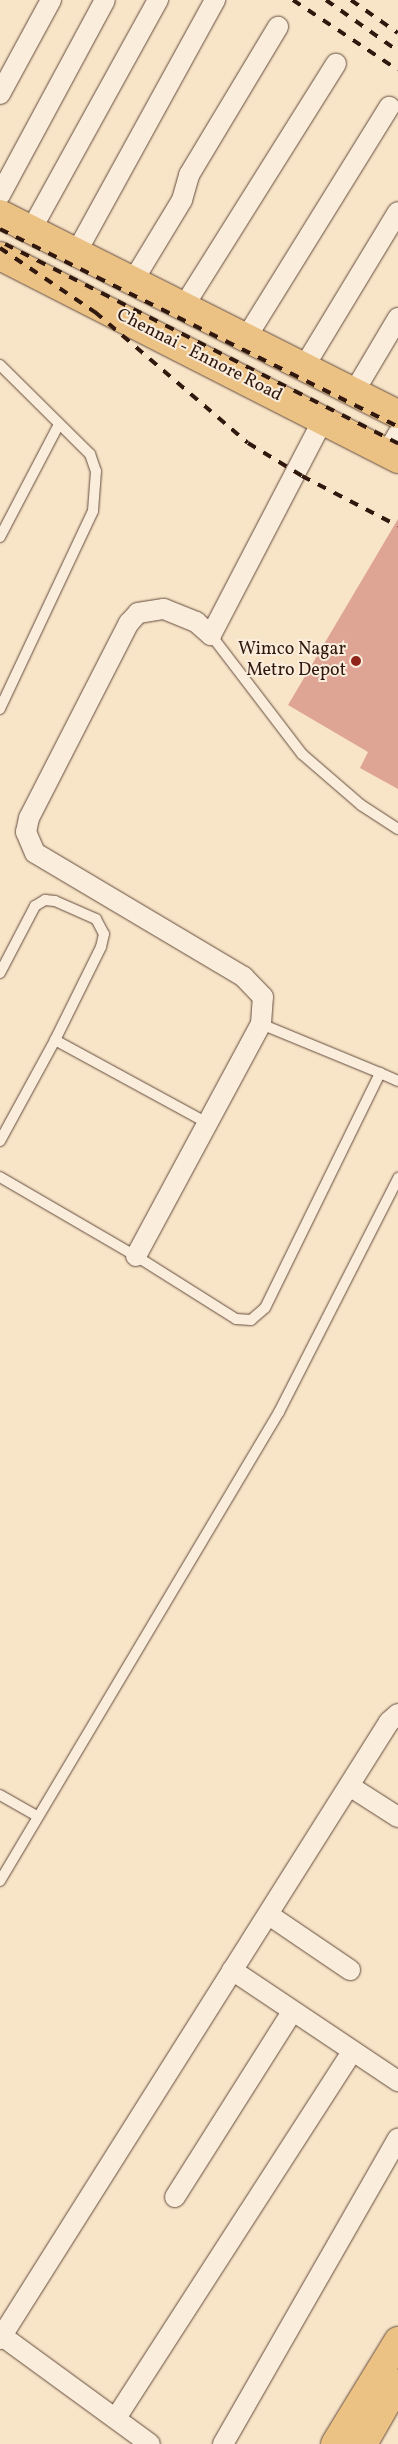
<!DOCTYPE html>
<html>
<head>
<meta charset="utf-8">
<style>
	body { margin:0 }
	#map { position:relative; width:398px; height:2444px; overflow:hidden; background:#f8e4c7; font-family:Vollkorn,serif }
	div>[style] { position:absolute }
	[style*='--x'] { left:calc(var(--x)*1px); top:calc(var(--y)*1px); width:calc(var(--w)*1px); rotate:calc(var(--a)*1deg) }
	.building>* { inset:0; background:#dea595 }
	.roads { filter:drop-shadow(0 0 1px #634b3d) drop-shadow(0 0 1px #634b3d) }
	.lane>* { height:10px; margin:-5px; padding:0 5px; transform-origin:5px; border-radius:5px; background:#faeddb }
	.street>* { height:20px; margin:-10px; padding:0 10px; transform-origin:10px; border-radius:10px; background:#faeddb }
	.primary>* { height:28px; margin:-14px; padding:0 14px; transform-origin:14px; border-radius:14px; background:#ecc284 }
	.rail>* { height:4px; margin-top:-2px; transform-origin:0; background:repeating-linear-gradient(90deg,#31180f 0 9px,transparent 0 18px) }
	.dots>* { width:14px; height:14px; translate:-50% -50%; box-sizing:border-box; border:2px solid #faeddb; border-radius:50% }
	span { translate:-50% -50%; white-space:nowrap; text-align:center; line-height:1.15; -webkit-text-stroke:4px #faeddb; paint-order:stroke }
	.street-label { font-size:18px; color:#31180f }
	.poi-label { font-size:18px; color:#31180f }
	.right { translate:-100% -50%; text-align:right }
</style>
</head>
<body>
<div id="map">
	<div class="building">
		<i style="clip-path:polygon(398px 519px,398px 789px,360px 768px,368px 752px,288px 705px)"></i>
	</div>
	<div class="roads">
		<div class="lane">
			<i style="--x:0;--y:365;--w:127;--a:44.7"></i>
			<i style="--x:90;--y:454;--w:18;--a:71"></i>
			<i style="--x:96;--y:471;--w:40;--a:94.3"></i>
			<i style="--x:93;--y:511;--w:219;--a:115.2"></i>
			<i style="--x:0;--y:537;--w:127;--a:-62.4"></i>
			<i style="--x:211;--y:635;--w:150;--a:52.6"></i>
			<i style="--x:302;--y:754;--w:78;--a:40.8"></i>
			<i style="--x:361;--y:805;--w:44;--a:33"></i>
			<i style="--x:0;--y:973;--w:76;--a:-62.4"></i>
			<i style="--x:35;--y:906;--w:12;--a:-31"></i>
			<i style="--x:45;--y:900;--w:10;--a:6"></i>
			<i style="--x:55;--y:901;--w:45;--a:23.7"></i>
			<i style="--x:96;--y:919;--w:17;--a:62"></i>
			<i style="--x:104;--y:934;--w:13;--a:103"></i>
			<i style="--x:101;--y:947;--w:104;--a:116.3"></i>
			<i style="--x:380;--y:1073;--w:20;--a:24"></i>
			<i style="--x:0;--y:1141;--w:115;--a:-61.4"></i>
			<i style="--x:55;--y:1040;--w:175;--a:28.6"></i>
			<i style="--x:0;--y:1177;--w:157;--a:30.2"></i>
			<i style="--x:136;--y:1256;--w:118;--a:32.2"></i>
			<i style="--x:236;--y:1319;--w:15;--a:4"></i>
			<i style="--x:251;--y:1320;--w:18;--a:-41"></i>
			<i style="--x:265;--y:1308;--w:262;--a:-63.9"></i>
			<i style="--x:380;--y:1073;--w:129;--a:-157.6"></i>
			<i style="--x:0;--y:1795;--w:43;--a:29.6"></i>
			<i style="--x:0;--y:1881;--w:546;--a:-59.25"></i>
			<i style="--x:279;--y:1412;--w:263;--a:-63"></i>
		</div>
		<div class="street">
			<i style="--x:0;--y:94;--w:107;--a:-61.5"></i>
			<i style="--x:0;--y:195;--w:221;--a:-61.7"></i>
			<i style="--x:31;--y:230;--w:263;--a:-61.1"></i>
			<i style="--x:76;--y:253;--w:289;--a:-61.2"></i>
			<i style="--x:133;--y:281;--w:95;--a:-58.8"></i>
			<i style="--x:182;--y:200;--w:26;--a:-74"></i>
			<i style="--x:189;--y:175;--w:173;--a:-59"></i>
			<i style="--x:184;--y:306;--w:286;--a:-57.9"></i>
			<i style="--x:246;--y:338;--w:272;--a:-58.2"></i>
			<i style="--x:304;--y:367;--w:181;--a:-58.8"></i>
			<i style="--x:354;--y:392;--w:86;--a:-59.3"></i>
			<i style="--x:387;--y:453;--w:22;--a:-60"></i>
			<i style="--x:136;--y:1256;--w:264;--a:-61.7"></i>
			<i style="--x:261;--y:1024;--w:27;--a:-86"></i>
			<i style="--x:263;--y:997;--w:28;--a:-134"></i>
			<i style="--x:244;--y:977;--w:243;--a:-149.3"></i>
			<i style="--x:35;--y:853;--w:23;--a:-113"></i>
			<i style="--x:26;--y:832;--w:14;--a:-78"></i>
			<i style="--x:29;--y:818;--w:219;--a:-62.9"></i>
			<i style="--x:129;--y:623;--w:13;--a:-48"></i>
			<i style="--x:138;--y:613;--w:26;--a:-9"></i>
			<i style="--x:164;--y:609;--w:35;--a:22"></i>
			<i style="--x:196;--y:622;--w:20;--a:41"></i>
			<i style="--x:211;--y:635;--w:242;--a:-62.5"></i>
			<i style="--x:351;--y:1787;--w:56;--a:32.6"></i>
			<i style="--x:269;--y:1915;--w:98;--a:34.2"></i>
			<i style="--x:232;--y:1970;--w:200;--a:33.8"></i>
			<i style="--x:175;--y:2197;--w:219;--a:-57.7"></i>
			<i style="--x:2;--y:2336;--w:183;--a:36.1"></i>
			<i style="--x:0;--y:2339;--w:729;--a:-57.77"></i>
			<i style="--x:389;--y:1722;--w:12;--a:-42"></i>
			<i style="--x:116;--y:2418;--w:435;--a:-57.2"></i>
			<i style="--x:223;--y:2444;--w:352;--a:-60.2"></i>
		</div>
		<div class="primary">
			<i style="--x:0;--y:214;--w:445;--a:26.7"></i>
			<i style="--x:0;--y:256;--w:447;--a:27"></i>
			<i style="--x:335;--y:2444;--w:121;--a:-58.5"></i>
			<i style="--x:363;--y:2444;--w:70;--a:-60.2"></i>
		</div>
	</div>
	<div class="rail">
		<i style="--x:293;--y:0;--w:126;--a:33.7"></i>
		<i style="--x:326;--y:0;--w:88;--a:35.3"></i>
		<i style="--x:351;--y:0;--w:57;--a:35.1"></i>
		<i style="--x:0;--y:229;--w:445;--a:26.4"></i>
		<i style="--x:5;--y:244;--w:441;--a:26.9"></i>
		<i style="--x:0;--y:248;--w:115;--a:34"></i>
		<i style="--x:95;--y:312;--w:201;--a:40.6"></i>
		<i style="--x:248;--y:443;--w:63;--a:31.4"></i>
		<i style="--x:302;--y:476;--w:108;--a:27.5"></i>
	</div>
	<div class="dots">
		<i style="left:356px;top:661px;background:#8f2418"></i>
	</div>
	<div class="street-label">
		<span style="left:199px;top:356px;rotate:27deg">Chennai - Ennore Road</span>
	</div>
	<div class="poi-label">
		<span class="right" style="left:346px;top:661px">Wimco Nagar<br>Metro Depot</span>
	</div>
</div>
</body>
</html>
